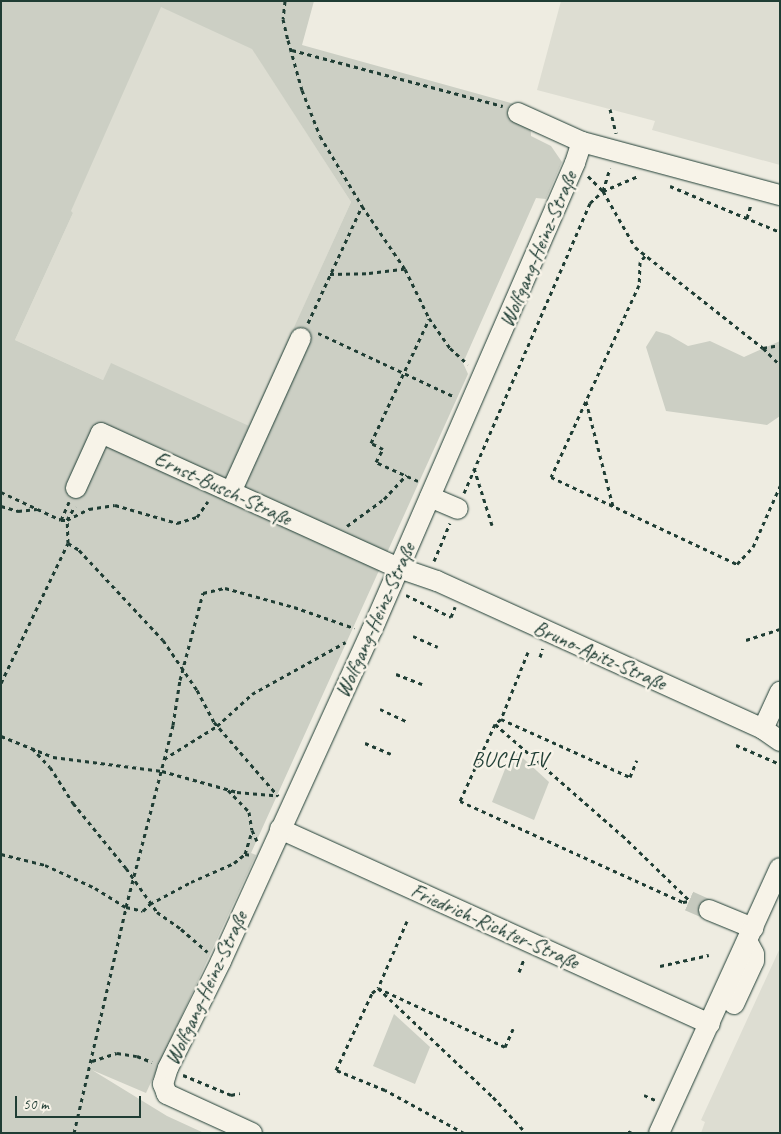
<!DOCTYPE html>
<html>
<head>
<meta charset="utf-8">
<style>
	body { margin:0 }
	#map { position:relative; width:781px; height:1134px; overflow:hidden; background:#eeece1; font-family:Caveat,sans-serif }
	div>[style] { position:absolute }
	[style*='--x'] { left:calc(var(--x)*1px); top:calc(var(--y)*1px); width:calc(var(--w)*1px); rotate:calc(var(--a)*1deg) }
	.built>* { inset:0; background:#ddddd2 }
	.green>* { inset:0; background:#cccfc4 }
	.minor-tunnel>* { height:20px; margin-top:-10px; transform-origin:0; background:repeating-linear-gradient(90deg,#c5c9be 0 20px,transparent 0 30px) }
	.path>* { height:3px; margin-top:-1.5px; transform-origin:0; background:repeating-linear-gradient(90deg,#1f3d34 0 4px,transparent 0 8px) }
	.roads { filter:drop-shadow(0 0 1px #1f3d34) drop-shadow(0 0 1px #1f3d34) }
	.minor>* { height:20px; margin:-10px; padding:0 10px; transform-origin:10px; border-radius:10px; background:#f7f3e8 }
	span { translate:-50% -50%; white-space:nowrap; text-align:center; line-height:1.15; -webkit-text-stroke:5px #f7f3e8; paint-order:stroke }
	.street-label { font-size:21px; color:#1f3d34 }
	.neighbourhood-label { font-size:22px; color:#1f3d34; letter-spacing:1px }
	.frame { position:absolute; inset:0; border:2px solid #1f3d34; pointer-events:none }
	.scale { position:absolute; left:15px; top:1096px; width:126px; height:22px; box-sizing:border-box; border:2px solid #1f3d34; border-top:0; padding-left:6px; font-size:15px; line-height:18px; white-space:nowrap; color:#1f3d34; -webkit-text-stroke:4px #f7f3e8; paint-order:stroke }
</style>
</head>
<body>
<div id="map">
	<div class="built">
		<i style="clip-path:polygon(561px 1px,780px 1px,780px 165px,652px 130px,655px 121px,537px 90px)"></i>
		<i style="clip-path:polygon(158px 5px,252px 48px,351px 202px,249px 427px,111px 364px,103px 380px,15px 340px,73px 213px,63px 208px)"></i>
		<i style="clip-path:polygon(780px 948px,780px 1133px,701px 1133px,705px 1122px,701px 1120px)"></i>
	</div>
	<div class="green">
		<i style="clip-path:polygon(evenodd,1px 1px,314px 1px,302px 45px,511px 103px,530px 111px,531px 136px,551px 146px,562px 162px,546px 199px,536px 198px,463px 363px,468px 374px,251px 853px,256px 855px,146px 1093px,92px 1070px,167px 1116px,204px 1133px,1px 1133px,1px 1px,161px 7px,252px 49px,351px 202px,249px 426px,111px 363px,103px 380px,15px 340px,73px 213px,71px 211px,161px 7px)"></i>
		<i style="clip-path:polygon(656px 331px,669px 335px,688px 346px,710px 341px,744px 357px,780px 341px,780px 416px,767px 425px,666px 411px,646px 347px)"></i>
		<i style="clip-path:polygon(513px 749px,549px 782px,534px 820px,492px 802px)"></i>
		<i style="clip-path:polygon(394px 1014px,430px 1047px,415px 1084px,373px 1066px)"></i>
	</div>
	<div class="minor-tunnel">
		<i style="--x:689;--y:901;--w:22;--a:24"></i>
	</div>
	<div class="path">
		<i style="--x:285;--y:1;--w:18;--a:96"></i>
		<i style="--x:283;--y:19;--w:22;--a:77"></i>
		<i style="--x:288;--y:40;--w:52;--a:74.4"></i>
		<i style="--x:302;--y:90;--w:49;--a:68.6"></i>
		<i style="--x:320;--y:136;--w:82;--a:59"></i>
		<i style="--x:362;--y:206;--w:76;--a:55.7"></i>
		<i style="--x:405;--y:269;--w:55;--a:63.9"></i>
		<i style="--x:429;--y:318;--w:37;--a:55"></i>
		<i style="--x:450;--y:348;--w:24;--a:42"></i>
		<i style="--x:292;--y:50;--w:218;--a:14.9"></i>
		<i style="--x:610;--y:109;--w:25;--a:76"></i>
		<i style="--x:588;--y:176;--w:21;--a:45"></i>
		<i style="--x:603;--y:191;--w:64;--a:60.3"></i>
		<i style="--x:635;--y:247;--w:163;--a:38.3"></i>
		<i style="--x:763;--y:348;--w:24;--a:45"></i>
		<i style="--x:670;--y:186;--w:119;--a:22.7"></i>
		<i style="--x:603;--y:191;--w:24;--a:-73"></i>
		<i style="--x:747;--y:218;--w:15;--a:-74"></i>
		<i style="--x:645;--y:256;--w:8;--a:130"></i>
		<i style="--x:640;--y:262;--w:23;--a:92"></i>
		<i style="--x:639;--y:285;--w:211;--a:114.6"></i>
		<i style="--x:551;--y:477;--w:205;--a:25.1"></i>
		<i style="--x:737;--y:564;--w:23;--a:-47"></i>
		<i style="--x:753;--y:547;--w:67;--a:-66.1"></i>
		<i style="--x:330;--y:274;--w:39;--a:-1"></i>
		<i style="--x:369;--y:273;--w:35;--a:-7"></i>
		<i style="--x:308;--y:323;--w:129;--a:-65.2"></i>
		<i style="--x:318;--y:333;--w:151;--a:25"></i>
		<i style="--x:763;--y:348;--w:17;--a:-10"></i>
		<i style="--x:586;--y:401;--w:108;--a:75.6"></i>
		<i style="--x:474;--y:468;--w:60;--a:72.5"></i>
		<i style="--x:418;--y:481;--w:46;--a:-155.7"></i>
		<i style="--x:376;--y:462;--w:15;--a:-62"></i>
		<i style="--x:383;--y:449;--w:13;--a:-153"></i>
		<i style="--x:371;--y:443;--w:137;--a:-64.9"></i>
		<i style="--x:1;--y:492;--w:66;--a:25"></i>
		<i style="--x:61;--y:520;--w:6;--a:0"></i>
		<i style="--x:67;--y:520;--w:25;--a:-27"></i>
		<i style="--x:89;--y:509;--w:26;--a:-9"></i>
		<i style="--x:115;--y:505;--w:65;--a:16.2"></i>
		<i style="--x:177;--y:523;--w:21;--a:-17"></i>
		<i style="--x:197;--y:517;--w:19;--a:-55"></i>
		<i style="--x:464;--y:493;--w:316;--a:-66.5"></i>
		<i style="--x:590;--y:203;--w:18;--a:-43"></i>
		<i style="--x:603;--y:191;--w:38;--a:-23"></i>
		<i style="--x:1;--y:506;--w:18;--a:16"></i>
		<i style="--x:18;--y:511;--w:19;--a:-6"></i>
		<i style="--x:61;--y:520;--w:20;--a:-66"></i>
		<i style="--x:347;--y:526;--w:46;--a:-36.1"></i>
		<i style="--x:384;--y:499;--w:33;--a:-47"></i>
		<i style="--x:68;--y:543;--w:13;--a:32"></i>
		<i style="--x:79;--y:550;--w:123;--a:47"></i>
		<i style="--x:163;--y:640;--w:60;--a:55.8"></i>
		<i style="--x:197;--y:690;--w:36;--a:62"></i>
		<i style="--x:214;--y:722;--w:98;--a:49.1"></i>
		<i style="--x:434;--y:561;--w:41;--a:-67.2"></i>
		<i style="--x:406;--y:595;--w:50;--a:26.1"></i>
		<i style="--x:451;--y:617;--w:11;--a:-68"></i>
		<i style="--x:413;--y:636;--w:27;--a:24"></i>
		<i style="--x:746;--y:640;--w:36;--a:-18"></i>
		<i style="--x:528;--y:652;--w:72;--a:111.9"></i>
		<i style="--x:501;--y:719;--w:141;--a:24.2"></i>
		<i style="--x:630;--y:777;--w:18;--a:-68"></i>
		<i style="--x:540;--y:657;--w:9;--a:-72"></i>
		<i style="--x:396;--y:674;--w:28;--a:21"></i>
		<i style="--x:1;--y:683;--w:155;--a:-64.4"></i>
		<i style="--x:68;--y:543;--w:23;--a:-92"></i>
		<i style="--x:67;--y:520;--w:16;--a:-60"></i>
		<i style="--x:380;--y:709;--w:29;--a:25"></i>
		<i style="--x:501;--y:719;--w:8;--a:140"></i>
		<i style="--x:495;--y:724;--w:85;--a:114.4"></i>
		<i style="--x:460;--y:801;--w:245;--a:24.4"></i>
		<i style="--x:683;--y:902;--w:6;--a:-9"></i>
		<i style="--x:495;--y:724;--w:169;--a:41.2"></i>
		<i style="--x:622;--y:835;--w:93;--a:44.1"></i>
		<i style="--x:1;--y:736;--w:56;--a:22"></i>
		<i style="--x:53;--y:757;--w:110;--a:7.3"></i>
		<i style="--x:162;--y:771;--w:78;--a:15.6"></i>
		<i style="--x:237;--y:792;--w:38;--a:5"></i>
		<i style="--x:365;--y:743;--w:28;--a:23"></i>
		<i style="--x:736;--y:745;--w:48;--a:23.4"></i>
		<i style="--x:32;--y:748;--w:26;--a:47"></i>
		<i style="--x:50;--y:767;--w:43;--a:57.4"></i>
		<i style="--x:73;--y:803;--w:84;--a:50.8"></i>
		<i style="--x:126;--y:868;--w:54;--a:54.8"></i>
		<i style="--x:157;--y:912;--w:29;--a:35"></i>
		<i style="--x:181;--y:929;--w:35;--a:41"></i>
		<i style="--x:164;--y:759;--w:62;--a:-31.9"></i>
		<i style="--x:217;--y:726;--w:47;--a:-42.4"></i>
		<i style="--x:252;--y:694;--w:107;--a:-29"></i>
		<i style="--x:228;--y:790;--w:30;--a:46"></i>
		<i style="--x:249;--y:812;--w:18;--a:81"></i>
		<i style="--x:252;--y:830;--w:12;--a:66"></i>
		<i style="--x:1;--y:854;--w:45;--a:14"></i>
		<i style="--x:45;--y:865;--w:55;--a:24.7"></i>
		<i style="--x:95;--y:888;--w:36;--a:32"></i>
		<i style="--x:126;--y:907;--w:17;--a:13"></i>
		<i style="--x:143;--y:911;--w:10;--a:-45"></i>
		<i style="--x:150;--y:904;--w:47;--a:-28.2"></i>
		<i style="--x:191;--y:882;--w:47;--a:-23.8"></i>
		<i style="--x:234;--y:863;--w:14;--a:-39"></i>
		<i style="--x:245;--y:854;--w:7;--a:8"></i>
		<i style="--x:245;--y:854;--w:24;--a:-73"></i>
		<i style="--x:407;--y:921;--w:73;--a:113.4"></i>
		<i style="--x:378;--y:988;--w:140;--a:24.9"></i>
		<i style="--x:505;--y:1047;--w:20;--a:-66"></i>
		<i style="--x:660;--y:966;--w:50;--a:-12.7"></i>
		<i style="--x:519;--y:972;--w:14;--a:-69"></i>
		<i style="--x:92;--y:1061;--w:26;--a:-18"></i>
		<i style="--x:117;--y:1053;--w:20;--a:9"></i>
		<i style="--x:137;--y:1056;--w:16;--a:22"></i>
		<i style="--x:183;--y:1075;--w:52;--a:22.6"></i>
		<i style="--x:231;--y:1095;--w:9;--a:-13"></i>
		<i style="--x:644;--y:1095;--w:12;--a:24"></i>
		<i style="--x:628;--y:1131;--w:4;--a:27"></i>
		<i style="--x:74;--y:1133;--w:232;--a:-77"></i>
		<i style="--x:126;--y:907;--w:188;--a:-75.5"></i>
		<i style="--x:173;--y:725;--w:46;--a:-81.2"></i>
		<i style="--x:180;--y:680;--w:90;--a:-75.2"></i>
		<i style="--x:203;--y:593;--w:23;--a:-13"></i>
		<i style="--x:225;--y:588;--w:72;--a:15.4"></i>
		<i style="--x:294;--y:607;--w:64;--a:19.3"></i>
		<i style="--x:464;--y:1133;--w:90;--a:-151.4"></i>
		<i style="--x:385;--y:1090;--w:53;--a:-157.8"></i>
		<i style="--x:336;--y:1070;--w:85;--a:-64.9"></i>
		<i style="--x:372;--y:993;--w:8;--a:-40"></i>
		<i style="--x:378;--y:988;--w:158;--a:43.5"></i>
		<i style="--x:493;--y:1097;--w:49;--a:47.5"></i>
	</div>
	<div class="roads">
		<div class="minor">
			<i style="--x:518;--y:113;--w:70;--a:24.4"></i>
			<i style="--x:582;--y:142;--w:205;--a:15"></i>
			<i style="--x:76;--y:488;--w:60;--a:-65.6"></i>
			<i style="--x:101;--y:433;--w:327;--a:24.4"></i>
			<i style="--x:399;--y:568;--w:40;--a:18.9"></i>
			<i style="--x:437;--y:581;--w:358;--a:24.4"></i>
			<i style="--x:763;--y:729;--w:21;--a:35"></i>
			<i style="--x:231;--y:492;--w:169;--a:-65.6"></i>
			<i style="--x:430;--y:497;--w:30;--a:23"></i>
			<i style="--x:763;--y:729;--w:41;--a:-65.3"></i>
			<i style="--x:280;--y:829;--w:472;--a:24.4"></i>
			<i style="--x:709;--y:910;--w:48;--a:22.2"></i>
			<i style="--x:734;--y:1004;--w:47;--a:-65.1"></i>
			<i style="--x:754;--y:961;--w:7;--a:-90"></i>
			<i style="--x:754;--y:954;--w:15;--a:-118"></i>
			<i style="--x:252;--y:1133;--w:94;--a:-155.4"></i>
			<i style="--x:167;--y:1094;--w:11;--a:-112"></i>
			<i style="--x:163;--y:1084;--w:17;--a:-73"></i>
			<i style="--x:168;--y:1068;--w:119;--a:-63.6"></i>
			<i style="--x:221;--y:961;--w:364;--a:-65.5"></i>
			<i style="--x:372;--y:630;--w:509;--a:-66.51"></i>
			<i style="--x:575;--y:163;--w:22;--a:-72"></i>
			<i style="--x:659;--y:1133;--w:291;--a:-65.5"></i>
		</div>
	</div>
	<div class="street-label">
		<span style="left:538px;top:249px;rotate:-67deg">Wolfgang-Heinz-Straße</span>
		<span style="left:223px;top:488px;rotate:25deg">Ernst-Busch-Straße</span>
		<span style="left:375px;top:620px;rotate:-66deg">Wolfgang-Heinz-Straße</span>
		<span style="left:600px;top:655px;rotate:24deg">Bruno-Apitz-Straße</span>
		<span style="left:495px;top:926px;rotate:24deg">Friedrich-Richter-Straße</span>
		<span style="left:206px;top:988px;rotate:-65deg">Wolfgang-Heinz-Straße</span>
	</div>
	<div class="neighbourhood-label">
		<span style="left:510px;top:760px">BUCH IV</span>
	</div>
	<div class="frame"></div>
	<div class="scale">50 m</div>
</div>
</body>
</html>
